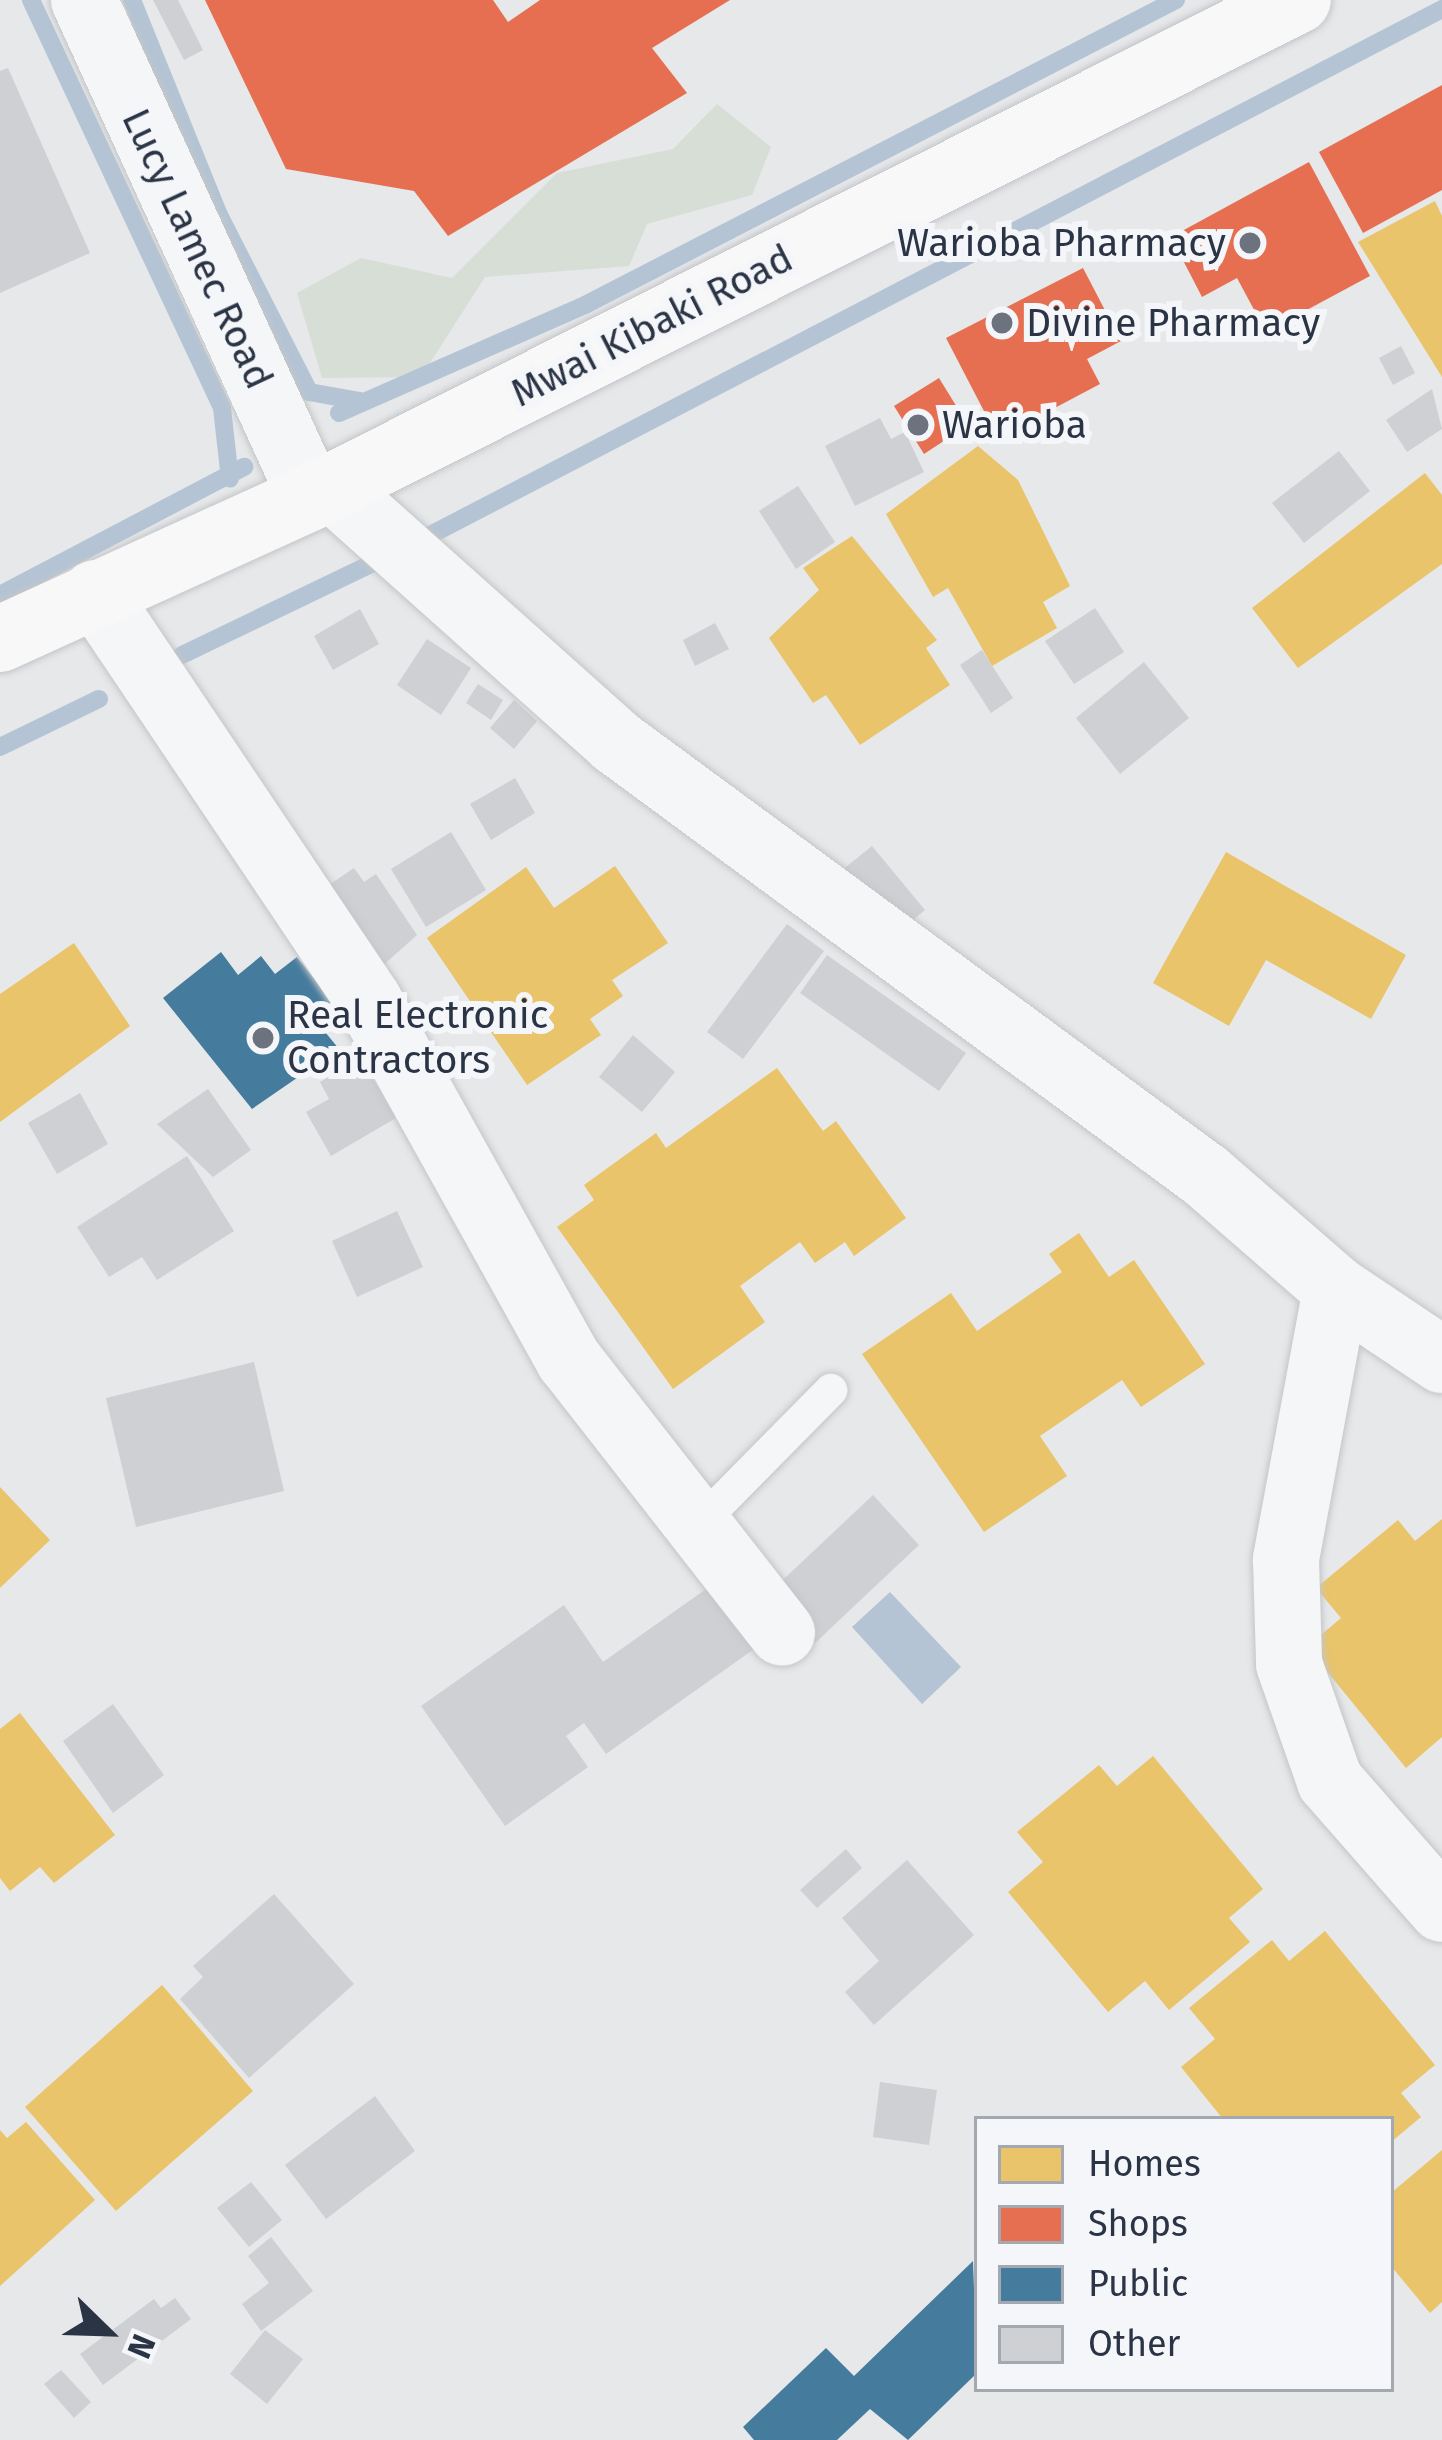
<!DOCTYPE html>
<html>
<head>
<meta charset="utf-8">
<style>
	body { margin:0 }
	#map { position:relative; width:1442px; height:2440px; overflow:hidden; background:#e6e8ea; font-family:"Fira Sans",sans-serif }
	div>[style] { position:absolute }
	[style*='--x'] { left:calc(var(--x)*1px); top:calc(var(--y)*1px); width:calc(var(--w)*1px); rotate:calc(var(--a)*1deg) }
	.green>* { inset:0; background:#d6ded6 }
	.water>* { inset:0; background:#b4c4d5 }
	.homes>* { inset:0; background:#e9c46a }
	.shops>* { inset:0; background:#e76f51 }
	.public>* { inset:0; background:#457b9d }
	.stream>* { height:18px; margin:-9px; padding:0 9px; transform-origin:9px; border-radius:9px; background:#b4c4d5 }
	.building>* { inset:0; background:#ced0d3 }
	.roads { filter:drop-shadow(0 0 3px #c4c6c8) drop-shadow(0 0 3px #c4c6c8) }
	.service>* { height:33px; margin:-16.5px; padding:0 16.5px; transform-origin:16.5px; border-radius:16.5px; background:#f5f6f7 }
	.minor>* { height:66px; margin:-33px; padding:0 33px; transform-origin:33px; border-radius:33px; background:#f5f6f7 }
	.primary>* { height:66px; margin:-33px; padding:0 33px; transform-origin:33px; border-radius:33px; background:#f8f8f8 }
	.dots>* { width:33px; height:33px; translate:-50% -50%; box-sizing:border-box; border:6px solid #f4f6f9; border-radius:50% }
	span { translate:-50% -50%; white-space:nowrap; text-align:center; line-height:1.15; -webkit-text-stroke:12px #f4f6f9; paint-order:stroke }
	.poi-label { font-size:39px; color:#2b3445 }
	.right { translate:-100% -50%; text-align:right }
	.left { translate:0 -50%; text-align:left }
	.street-label { font-size:39px; color:#2b3445 }
	.legend { position:absolute; left:974px; top:2116px; width:420px; height:276px; box-sizing:border-box; background:#f4f6f9; border:3px solid #a4a8b1; margin:0; padding:15px 21px; list-style:none; font-size:36px; color:#2b3445 }
	.legend li { display:flex; align-items:center; gap:24px; height:60px }
	.legend b { width:60px; border:3px solid #a4a8b1 }
	.north { position:absolute; left:48px; top:2272px; width:120px; height:120px; -webkit-text-stroke:9px #f4f6f9; paint-order:stroke; rotate:113deg; font-size:33px; font-weight:700; line-height:48px; text-align:center; color:#2b3445 }
	.north::after { content:''; display:block; margin:auto; width:42px; height:54px; background:#2b3445; clip-path:polygon(50% 0,100% 100%,50% 72%,0 100%) }
</style>
</head>
<body>
<div id="map">
	<div class="green">
		<i style="clip-path:polygon(717px 104px,771px 147px,752px 195px,647px 224px,629px 266px,485px 277px,421px 377px,322px 378px,297px 293px,361px 258px,452px 278px,557px 173px,673px 149px)"></i>
	</div>
	<div class="water">
		<i style="clip-path:polygon(890px 1592px,961px 1667px,922px 1704px,852px 1627px)"></i>
	</div>
	<div class="homes">
		<i style="clip-path:polygon(1435px 201px,1442px 216px,1442px 377px,1358px 242px)"></i>
		<i style="clip-path:polygon(978px 446px,1018px 480px,1070px 586px,1043px 602px,1057px 628px,992px 666px,948px 588px,933px 597px,886px 514px)"></i>
		<i style="clip-path:polygon(1425px 473px,1442px 495px,1442px 564px,1298px 668px,1252px 608px)"></i>
		<i style="clip-path:polygon(852px 536px,937px 640px,926px 648px,950px 685px,860px 745px,826px 695px,813px 703px,769px 638px,819px 590px,803px 568px)"></i>
		<i style="clip-path:polygon(1226px 852px,1406px 955px,1371px 1019px,1266px 960px,1229px 1026px,1153px 983px)"></i>
		<i style="clip-path:polygon(615px 866px,668px 943px,612px 980px,623px 996px,590px 1019px,601px 1035px,527px 1085px,427px 938px,526px 867px,554px 908px)"></i>
		<i style="clip-path:polygon(74px 943px,130px 1026px,0 1122px,0 994px)"></i>
		<i style="clip-path:polygon(777px 1068px,823px 1131px,836px 1121px,906px 1218px,854px 1256px,845px 1242px,815px 1263px,800px 1242px,740px 1286px,765px 1322px,673px 1389px,557px 1227px,594px 1200px,584px 1185px,656px 1133px,666px 1148px)"></i>
		<i style="clip-path:polygon(1079px 1233px,1109px 1277px,1134px 1260px,1205px 1364px,1141px 1407px,1122px 1380px,1040px 1436px,1067px 1476px,984px 1532px,862px 1354px,951px 1293px,977px 1331px,1062px 1272px,1049px 1254px)"></i>
		<i style="clip-path:polygon(0 1487px,50px 1540px,0 1588px)"></i>
		<i style="clip-path:polygon(1442px 1519px,1442px 1737px,1406px 1768px,1307px 1647px,1341px 1618px,1316px 1588px,1398px 1520px,1415px 1541px)"></i>
		<i style="clip-path:polygon(20px 1713px,115px 1835px,54px 1883px,40px 1867px,10px 1891px,0 1878px,0 1729px)"></i>
		<i style="clip-path:polygon(1153px 1756px,1263px 1889px,1229px 1918px,1250px 1942px,1169px 2010px,1145px 1981px,1108px 2012px,1008px 1892px,1043px 1862px,1017px 1832px,1099px 1765px,1117px 1786px)"></i>
		<i style="clip-path:polygon(1325px 1931px,1435px 2065px,1401px 2093px,1421px 2117px,1391px 2142px,1391px 2119px,1223px 2119px,1181px 2067px,1215px 2039px,1189px 2008px,1272px 1940px,1289px 1961px)"></i>
		<i style="clip-path:polygon(162px 1985px,253px 2091px,116px 2211px,25px 2107px)"></i>
		<i style="clip-path:polygon(26px 2122px,95px 2200px,0 2286px,0 2130px,7px 2138px)"></i>
		<i style="clip-path:polygon(1442px 2150px,1442px 2302px,1430px 2313px,1391px 2266px,1391px 2193px)"></i>
	</div>
	<div class="shops">
		<i style="clip-path:polygon(205px 0,493px 0,508px 22px,540px 0,730px 0,652px 48px,687px 93px,448px 236px,414px 191px,286px 169px)"></i>
		<i style="clip-path:polygon(1442px 85px,1442px 190px,1363px 233px,1319px 152px)"></i>
		<i style="clip-path:polygon(1309px 162px,1370px 276px,1266px 332px,1237px 278px,1202px 297px,1171px 237px)"></i>
		<i style="clip-path:polygon(1083px 268px,1121px 341px,1087px 359px,1100px 384px,998px 438px,946px 338px)"></i>
		<i style="clip-path:polygon(939px 378px,968px 425px,924px 454px,894px 406px)"></i>
	</div>
	<div class="public">
		<i style="clip-path:polygon(221px 952px,238px 975px,261px 956px,275px 974px,297px 957px,340px 1012px,321px 1027px,339px 1049px,252px 1109px,163px 998px)"></i>
		<i style="clip-path:polygon(973px 2261px,977px 2373px,908px 2440px,870px 2409px,837px 2440px,754px 2440px,743px 2427px,826px 2348px,854px 2376px)"></i>
	</div>
	<div class="stream">
		<i style="--x:31;--y:0;--w:450;--a:64.9"></i>
		<i style="--x:222;--y:408;--w:71;--a:83.6"></i>
		<i style="--x:132;--y:0;--w:232;--a:68"></i>
		<i style="--x:219;--y:215;--w:199;--a:63"></i>
		<i style="--x:309;--y:392;--w:52;--a:10"></i>
		<i style="--x:339;--y:413;--w:269;--a:-23.7"></i>
		<i style="--x:585;--y:305;--w:665;--a:-27.3"></i>
		<i style="--x:413;--y:544;--w:1160;--a:-27.47"></i>
		<i style="--x:0;--y:595;--w:276;--a:-27.7"></i>
		<i style="--x:182;--y:655;--w:229;--a:-25.7"></i>
		<i style="--x:0;--y:747;--w:110;--a:-25.9"></i>
	</div>
	<div class="building">
		<i style="clip-path:polygon(153px 0,178px 0,203px 50px,184px 60px)"></i>
		<i style="clip-path:polygon(8px 68px,90px 253px,0 293px,0 71px)"></i>
		<i style="clip-path:polygon(1401px 346px,1415px 373px,1393px 385px,1379px 358px)"></i>
		<i style="clip-path:polygon(1432px 389px,1442px 429px,1407px 452px,1386px 420px)"></i>
		<i style="clip-path:polygon(880px 418px,891px 439px,905px 432px,924px 472px,855px 506px,825px 446px)"></i>
		<i style="clip-path:polygon(1339px 451px,1370px 491px,1304px 543px,1272px 503px)"></i>
		<i style="clip-path:polygon(798px 486px,835px 542px,796px 569px,759px 511px)"></i>
		<i style="clip-path:polygon(1095px 608px,1124px 652px,1074px 684px,1045px 641px)"></i>
		<i style="clip-path:polygon(360px 609px,379px 644px,333px 670px,314px 636px)"></i>
		<i style="clip-path:polygon(715px 623px,729px 649px,695px 666px,683px 640px)"></i>
		<i style="clip-path:polygon(427px 639px,471px 668px,441px 715px,397px 685px)"></i>
		<i style="clip-path:polygon(982px 650px,1013px 698px,991px 713px,960px 665px)"></i>
		<i style="clip-path:polygon(1144px 662px,1189px 718px,1120px 774px,1076px 718px)"></i>
		<i style="clip-path:polygon(478px 684px,503px 700px,491px 720px,466px 703px)"></i>
		<i style="clip-path:polygon(514px 700px,537px 721px,514px 749px,490px 728px)"></i>
		<i style="clip-path:polygon(515px 778px,535px 813px,491px 840px,470px 804px)"></i>
		<i style="clip-path:polygon(451px 832px,486px 890px,426px 927px,391px 869px)"></i>
		<i style="clip-path:polygon(872px 846px,925px 910px,889px 940px,836px 875px)"></i>
		<i style="clip-path:polygon(354px 868px,364px 882px,376px 874px,417px 935px,370px 977px,314px 895px)"></i>
		<i style="clip-path:polygon(787px 924px,824px 951px,743px 1059px,707px 1032px)"></i>
		<i style="clip-path:polygon(827px 955px,966px 1053px,939px 1091px,800px 993px)"></i>
		<i style="clip-path:polygon(633px 1035px,675px 1072px,642px 1112px,599px 1077px)"></i>
		<i style="clip-path:polygon(361px 1058px,396px 1118px,331px 1156px,306px 1112px,329px 1099px,320px 1082px)"></i>
		<i style="clip-path:polygon(208px 1089px,251px 1150px,213px 1177px,157px 1124px)"></i>
		<i style="clip-path:polygon(80px 1093px,108px 1144px,57px 1174px,28px 1123px)"></i>
		<i style="clip-path:polygon(187px 1156px,234px 1231px,157px 1280px,142px 1257px,109px 1277px,77px 1227px)"></i>
		<i style="clip-path:polygon(397px 1211px,423px 1267px,357px 1297px,332px 1241px)"></i>
		<i style="clip-path:polygon(254px 1362px,284px 1491px,136px 1527px,106px 1398px)"></i>
		<i style="clip-path:polygon(873px 1495px,919px 1545px,815px 1643px,769px 1593px)"></i>
		<i style="clip-path:polygon(723px 1577px,767px 1640px,606px 1754px,584px 1723px,566px 1736px,588px 1767px,505px 1826px,421px 1706px,564px 1605px,603px 1662px)"></i>
		<i style="clip-path:polygon(113px 1704px,164px 1775px,113px 1813px,63px 1741px)"></i>
		<i style="clip-path:polygon(846px 1849px,862px 1868px,817px 1908px,800px 1890px)"></i>
		<i style="clip-path:polygon(907px 1860px,974px 1935px,874px 2025px,845px 1992px,879px 1961px,842px 1918px)"></i>
		<i style="clip-path:polygon(274px 1894px,354px 1984px,249px 2078px,180px 1999px,203px 1977px,193px 1966px)"></i>
		<i style="clip-path:polygon(880px 2082px,937px 2090px,929px 2145px,873px 2137px)"></i>
		<i style="clip-path:polygon(375px 2096px,415px 2151px,326px 2219px,285px 2165px)"></i>
		<i style="clip-path:polygon(251px 2182px,282px 2220px,249px 2247px,217px 2208px)"></i>
		<i style="clip-path:polygon(271px 2237px,313px 2291px,261px 2331px,242px 2304px,269px 2283px,248px 2256px)"></i>
		<i style="clip-path:polygon(175px 2298px,191px 2319px,103px 2385px,80px 2354px,154px 2299px,161px 2308px)"></i>
		<i style="clip-path:polygon(265px 2330px,303px 2359px,267px 2404px,230px 2374px)"></i>
		<i style="clip-path:polygon(61px 2370px,91px 2402px,74px 2418px,44px 2384px)"></i>
	</div>
	<div class="roads">
		<div class="service">
			<i style="--x:697;--y:1525;--w:190;--a:-45.4"></i>
		</div>
		<div class="minor">
			<i style="--x:84;--y:0;--w:546;--a:65.45"></i>
			<i style="--x:331;--y:487;--w:382;--a:41.8"></i>
			<i style="--x:616;--y:742;--w:732;--a:36.34"></i>
			<i style="--x:1206;--y:1176;--w:172;--a:41"></i>
			<i style="--x:1336;--y:1289;--w:276;--a:100.5"></i>
			<i style="--x:1286;--y:1560;--w:104;--a:88.3"></i>
			<i style="--x:1289;--y:1664;--w:124;--a:70.7"></i>
			<i style="--x:1330;--y:1781;--w:170;--a:48.8"></i>
			<i style="--x:95;--y:593;--w:491;--a:56.1"></i>
			<i style="--x:369;--y:1001;--w:411;--a:60.9"></i>
			<i style="--x:569;--y:1360;--w:346;--a:52"></i>
			<i style="--x:1336;--y:1289;--w:128;--a:33.8"></i>
		</div>
		<div class="primary">
			<i style="--x:0;--y:639;--w:342;--a:-24.5"></i>
			<i style="--x:311;--y:497;--w:1105;--a:-26.73"></i>
		</div>
	</div>
	<div class="dots">
		<i style="left:1250px;top:243px;background:#6c737f"></i>
		<i style="left:1002px;top:323px;background:#6c737f"></i>
		<i style="left:918px;top:425px;background:#6c737f"></i>
		<i style="left:263px;top:1038px;background:#6c737f"></i>
	</div>
	<div class="poi-label">
		<span class="right" style="left:1226px;top:243px">Warioba Pharmacy</span>
		<span class="left" style="left:1026px;top:323px">Divine Pharmacy</span>
		<span class="left" style="left:942px;top:425px">Warioba</span>
		<span class="left" style="left:287px;top:1038px">Real Electronic<br>Contractors</span>
	</div>
	<div class="street-label">
		<span style="left:197px;top:249px;rotate:65deg">Lucy Lamec Road</span>
		<span style="left:652px;top:326px;rotate:-27deg">Mwai Kibaki Road</span>
	</div>
	<ul class="legend">
	<li><b style="height:33px;background:#e9c46a"></b>Homes</li>
	<li><b style="height:33px;background:#e76f51"></b>Shops</li>
	<li><b style="height:33px;background:#457b9d"></b>Public</li>
	<li><b style="height:33px;background:#ced0d3"></b>Other</li>
	</ul>
	<div class="north">N</div>
</div>
</body>
</html>
